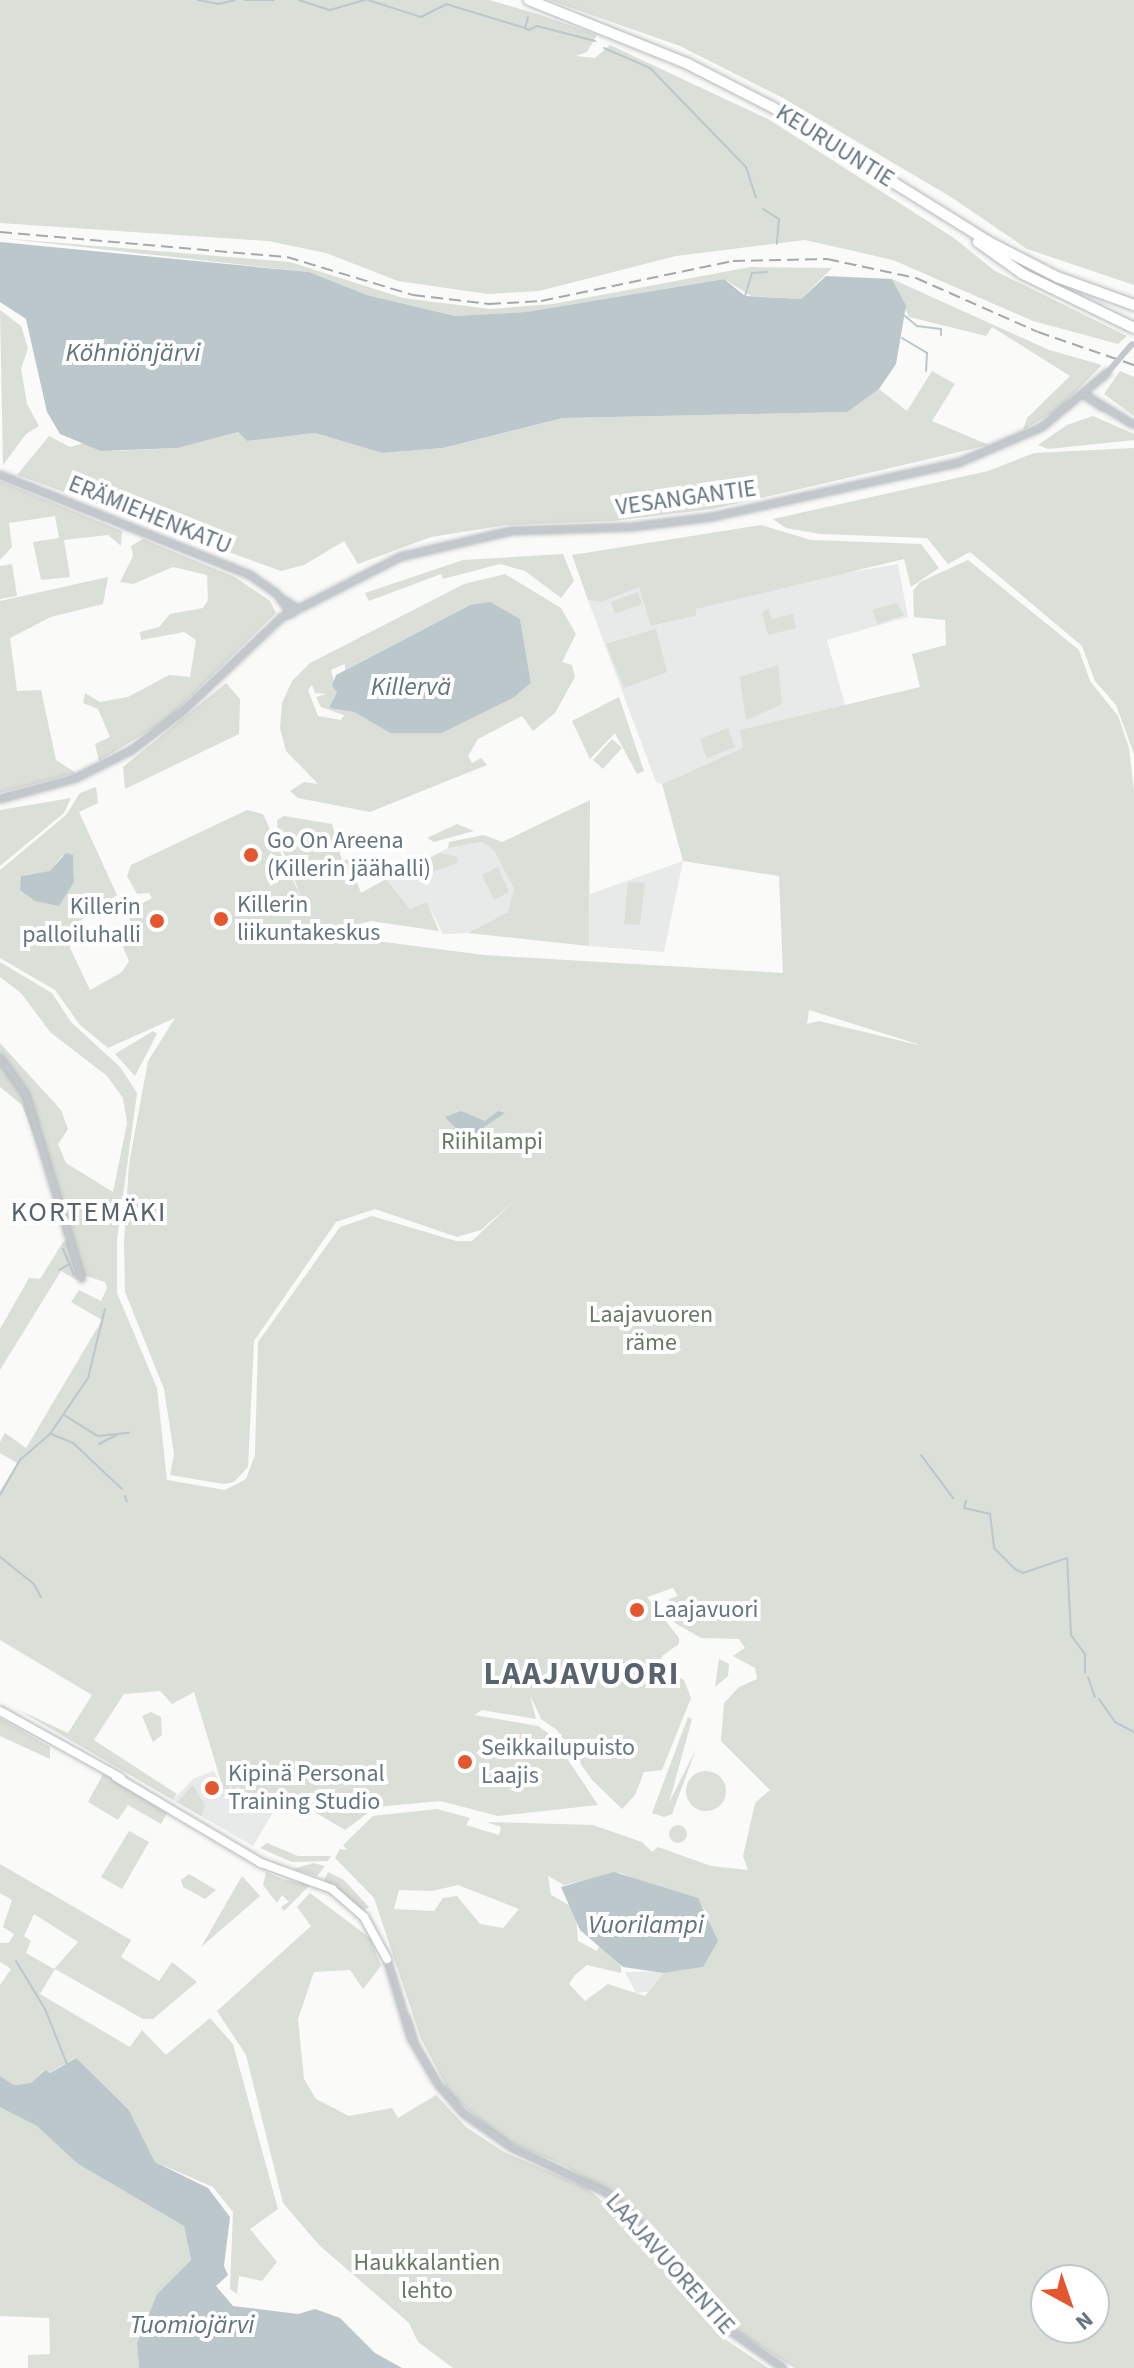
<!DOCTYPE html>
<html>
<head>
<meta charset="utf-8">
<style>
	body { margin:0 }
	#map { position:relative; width:1134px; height:2368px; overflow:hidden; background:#fafaf8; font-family:"Source Sans 3",sans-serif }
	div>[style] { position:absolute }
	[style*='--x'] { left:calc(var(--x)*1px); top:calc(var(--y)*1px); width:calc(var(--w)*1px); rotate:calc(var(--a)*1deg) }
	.built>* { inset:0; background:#e8e9e9 }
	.green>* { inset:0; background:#dadfd7 }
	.round { border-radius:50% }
	.water>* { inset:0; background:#bbc7cb }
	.stream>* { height:2px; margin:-1px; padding:0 1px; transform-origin:1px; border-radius:1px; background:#bbc7cb }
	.roads { filter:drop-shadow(0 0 2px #b5babe) drop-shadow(0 0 2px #b5babe) }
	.minor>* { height:6px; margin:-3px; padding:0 3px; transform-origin:3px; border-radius:3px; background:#c3c8cc }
	.major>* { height:8px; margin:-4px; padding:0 4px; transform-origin:4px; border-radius:4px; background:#fff }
	.highway>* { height:10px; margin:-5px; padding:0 5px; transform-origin:5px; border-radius:5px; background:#fff }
	.rail>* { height:2px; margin-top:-1px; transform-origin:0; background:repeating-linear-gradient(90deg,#a2aab0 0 12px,transparent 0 18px) }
	.minor-bridge>* { height:6px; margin:-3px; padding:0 3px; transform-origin:3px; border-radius:3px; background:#c3c8cc }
	.dots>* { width:22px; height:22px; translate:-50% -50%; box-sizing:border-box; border:4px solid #fff; border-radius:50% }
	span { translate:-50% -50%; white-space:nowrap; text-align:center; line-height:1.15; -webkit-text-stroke:8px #fff; paint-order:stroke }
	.street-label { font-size:24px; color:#657683 }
	.poi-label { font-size:24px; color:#657683 }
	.left { translate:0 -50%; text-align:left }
	.right { translate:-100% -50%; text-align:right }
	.park-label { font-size:24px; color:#687a64 }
	.water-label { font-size:26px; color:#60757c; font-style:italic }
	.quarter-label { font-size:28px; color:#57646e; letter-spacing:2px }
	.district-label { font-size:32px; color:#57646e; font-weight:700; letter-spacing:2px }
	.north { position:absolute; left:1030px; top:2264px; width:80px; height:80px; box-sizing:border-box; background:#fff; border:2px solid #c1c8cd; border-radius:50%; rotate:140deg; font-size:22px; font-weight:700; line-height:32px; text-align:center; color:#657683 }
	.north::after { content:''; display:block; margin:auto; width:28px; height:36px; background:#e4572e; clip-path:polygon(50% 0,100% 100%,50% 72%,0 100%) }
</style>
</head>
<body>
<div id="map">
	<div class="built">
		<i style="clip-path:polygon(898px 564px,908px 617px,827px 640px,845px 705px,741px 730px,743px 748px,662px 784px,656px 782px,588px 600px,601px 602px,639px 586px,652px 626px,696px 616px,695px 609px,821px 577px)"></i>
		<i style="clip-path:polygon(482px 842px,495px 850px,514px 890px,508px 912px,468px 933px,443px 934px,427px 902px,410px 909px,386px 879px,448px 848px)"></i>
		<i style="clip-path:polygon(683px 861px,664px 952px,589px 946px,590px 894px)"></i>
		<i style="clip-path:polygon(214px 1771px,225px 1794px,230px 1785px,232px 1794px,236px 1787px,275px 1809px,253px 1846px,173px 1800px,194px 1778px)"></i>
		<i style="clip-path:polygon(677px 1971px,654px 1991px,636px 1993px,625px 1972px)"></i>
	</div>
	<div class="green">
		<i style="clip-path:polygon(0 0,489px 0,538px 14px,597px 35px,587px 52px,576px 56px,595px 58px,610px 45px,768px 119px,954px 238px,995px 271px,1127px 336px,1118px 344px,1033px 321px,893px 260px,805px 240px,676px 256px,539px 291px,488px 294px,398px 281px,326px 253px,268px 241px,0 223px)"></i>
		<i style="clip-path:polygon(549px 0,1134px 0,1134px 285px,1027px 249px,951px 197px,783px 98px,680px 46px)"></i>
		<i style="clip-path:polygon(0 238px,290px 262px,403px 298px,490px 309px,553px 304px,750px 267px,832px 268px,801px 299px,751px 296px,724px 279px,526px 312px,455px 316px,367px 295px,309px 272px)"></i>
		<i style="clip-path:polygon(892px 279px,1049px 350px,1102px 365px,1059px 409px,1023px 430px,1027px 418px,1070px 376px,992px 327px,986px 336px,909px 317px)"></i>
		<i style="clip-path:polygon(0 310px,21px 326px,28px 348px,21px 369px,27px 404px,39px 426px,26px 434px,3px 465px)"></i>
		<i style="clip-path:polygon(932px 371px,955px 384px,932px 421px,989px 445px,713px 509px,613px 521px,507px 525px,431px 537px,358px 564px,344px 541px,304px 565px,281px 571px,17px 475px,49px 436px,70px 447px,84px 443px,114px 451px,178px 448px,238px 432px,247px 441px,315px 433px,382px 453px,443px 448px,563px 418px,846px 412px,879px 389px,907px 411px)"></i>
		<i style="clip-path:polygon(1120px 371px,1134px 377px,1134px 416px,1104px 394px)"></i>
		<i style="clip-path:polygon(1093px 416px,1134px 434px,1134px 440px,1048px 449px,1038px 445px,1067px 425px)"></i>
		<i style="clip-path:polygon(1134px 448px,1134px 754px,1116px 705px,1095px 681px,1082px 646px,970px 552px,948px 564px,927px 538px,820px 534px,786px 528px,773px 519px,988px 471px,1034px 453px)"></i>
		<i style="clip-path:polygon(0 481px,122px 531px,121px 546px,108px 535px,64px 540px,70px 577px,41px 580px,33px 542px,59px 538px,55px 516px,9px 523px,12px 547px,0 560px)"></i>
		<i style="clip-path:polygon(761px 525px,811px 540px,921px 544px,939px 568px,911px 587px,904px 559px,696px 609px,696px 616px,651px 626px,639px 587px,601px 602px,588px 600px,572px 555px)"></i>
		<i style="clip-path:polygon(143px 539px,235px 577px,270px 601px,276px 613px,167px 720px,99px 761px,95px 744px,110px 737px,98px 709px,83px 703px,85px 693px,100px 702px,128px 697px,169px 675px,190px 677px,196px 640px,184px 632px,141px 640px,140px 632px,159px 627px,170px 614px,203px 608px,208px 600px,207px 575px,173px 567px,133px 584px,120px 582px,133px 556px,131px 546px)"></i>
		<i style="clip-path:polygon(563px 554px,574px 581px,561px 598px,525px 571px,500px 564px,443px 579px,441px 574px,369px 601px,365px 593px,463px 560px)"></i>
		<i style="clip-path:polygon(evenodd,968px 560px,1079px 650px,1090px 681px,1118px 716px,1129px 748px,1134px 791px,1134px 2368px,794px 2368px,722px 2321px,618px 2198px,565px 2166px,501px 2138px,451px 2095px,421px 2039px,374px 1898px,335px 1858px,340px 1849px,347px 1850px,343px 1845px,373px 1816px,437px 1809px,470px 1818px,466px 1825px,499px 1835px,501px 1827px,486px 1822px,593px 1825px,642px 1842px,652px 1852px,658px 1847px,711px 1866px,748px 1870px,743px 1856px,755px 1803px,770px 1790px,721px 1741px,724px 1703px,739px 1687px,757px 1679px,755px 1668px,733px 1656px,745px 1648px,739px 1639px,701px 1638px,675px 1623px,668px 1610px,669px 1599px,678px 1596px,673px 1588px,647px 1597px,679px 1638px,679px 1644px,662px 1656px,660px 1667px,684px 1680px,691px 1698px,662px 1770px,644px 1772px,635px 1795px,622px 1809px,592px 1780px,557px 1730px,541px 1719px,530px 1695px,536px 1719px,482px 1710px,474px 1715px,538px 1726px,553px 1737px,598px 1805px,498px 1816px,440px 1801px,376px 1807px,345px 1830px,308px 1808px,275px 1809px,237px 1787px,232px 1794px,231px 1785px,225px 1795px,194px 1692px,172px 1704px,160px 1691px,124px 1694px,94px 1740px,177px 1794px,173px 1800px,17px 1709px,68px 1733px,92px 1695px,0 1640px,0 1491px,17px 1463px,0 1453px,0 1442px,5px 1433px,26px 1448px,102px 1320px,71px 1302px,79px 1290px,101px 1301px,107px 1288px,105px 1282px,86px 1276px,76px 1280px,61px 1271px,0 1370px,0 1329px,29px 1278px,40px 1279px,63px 1242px,73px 1239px,22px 1105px,0 1087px,0 1043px,61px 1110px,68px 1129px,58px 1144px,66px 1163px,113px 1192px,127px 1123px,123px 1098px,107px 1076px,50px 1032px,21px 993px,0 977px,0 962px,52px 993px,71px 1022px,120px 1067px,137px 1093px,117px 1240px,117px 1293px,157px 1388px,167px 1480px,225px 1490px,246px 1479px,255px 1455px,258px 1342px,340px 1227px,372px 1216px,456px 1241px,472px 1241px,514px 1201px,481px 1230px,457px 1237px,375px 1209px,336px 1222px,254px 1341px,248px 1467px,234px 1482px,224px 1484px,170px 1475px,174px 1454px,164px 1389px,125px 1292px,124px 1242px,129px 1164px,148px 1061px,175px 1018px,108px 1048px,80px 1025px,55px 990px,0 958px,0 870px,66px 815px,80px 793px,96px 787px,98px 803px,79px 812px,117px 895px,74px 925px,70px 948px,90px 990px,122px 972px,129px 961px,123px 947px,133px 935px,127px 908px,134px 900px,137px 906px,152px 898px,149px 893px,137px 894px,127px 876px,131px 865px,247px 810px,263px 814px,303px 902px,278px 838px,277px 820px,284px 816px,332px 824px,342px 861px,349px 859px,361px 893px,386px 879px,410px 909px,427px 902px,439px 931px,371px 921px,337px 930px,346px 937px,484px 955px,783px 973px,779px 876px,683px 861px,662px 784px,743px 748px,740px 730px,920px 687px,912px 654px,946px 645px,945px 620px,914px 617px,913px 591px,920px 582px,968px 560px,62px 856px,73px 859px,74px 875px,59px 906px,20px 890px,24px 875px,50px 872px,62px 856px,968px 560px,809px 1010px,917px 1044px,918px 1045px,819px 1021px,807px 1024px,809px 1010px,968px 560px,620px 1873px,701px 1905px,709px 1915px,703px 1967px,664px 1973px,645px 1996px,608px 1984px,585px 2001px,569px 1984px,575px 1975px,587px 1965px,621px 1973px,621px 1966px,600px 1944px,597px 1951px,578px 1941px,576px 1916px,569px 1905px,551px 1895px,548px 1876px,564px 1885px,620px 1873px,968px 560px,458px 1885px,519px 1909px,503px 1928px,480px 1924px,457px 1896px,443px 1898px,434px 1911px,394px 1909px,399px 1890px,432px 1891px,458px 1885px,968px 560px,1046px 2280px,1094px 2280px,1094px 2328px,1046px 2328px,1046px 2280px)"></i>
		<i style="clip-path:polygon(12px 564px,17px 596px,0 599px,0 566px)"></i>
		<i style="clip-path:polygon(evenodd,505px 574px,561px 608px,576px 634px,562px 662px,572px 665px,575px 677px,555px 713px,533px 731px,522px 716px,478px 739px,468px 756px,472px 763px,481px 758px,487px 765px,370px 812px,298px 798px,290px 791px,304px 782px,318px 784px,286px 751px,280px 728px,282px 703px,292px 681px,310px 663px,464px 584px,505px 574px,470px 605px,520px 619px,531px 683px,513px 698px,442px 733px,390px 733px,354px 712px,330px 708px,337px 692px,331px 670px,345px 664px,345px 670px,470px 605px,505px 574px,312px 685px,315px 693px,327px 694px,316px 697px,321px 707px,344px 715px,341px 720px,318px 716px,308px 690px,312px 685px)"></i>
		<i style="clip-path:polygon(108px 577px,103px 604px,51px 617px,10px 638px,17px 691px,41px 690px,56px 760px,76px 773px,0 793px,0 601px)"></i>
		<i style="clip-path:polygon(638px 592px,642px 604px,615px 614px,611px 602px)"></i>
		<i style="clip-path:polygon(897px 603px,904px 615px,878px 624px,872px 610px)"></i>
		<i style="clip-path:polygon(768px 608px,772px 619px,793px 614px,796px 628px,768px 635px,762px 613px)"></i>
		<i style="clip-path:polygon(656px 629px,667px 672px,624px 688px,606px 644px)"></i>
		<i style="clip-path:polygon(778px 665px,782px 704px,746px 720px,740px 677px)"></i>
		<i style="clip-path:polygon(226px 683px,240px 699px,239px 734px,125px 789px,123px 767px)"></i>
		<i style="clip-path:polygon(619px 697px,644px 771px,637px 774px,615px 733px,590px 759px,572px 721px)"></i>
		<i style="clip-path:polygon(728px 728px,735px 747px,707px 758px,700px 739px)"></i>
		<i style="clip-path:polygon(612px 739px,622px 748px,603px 769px,593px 760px)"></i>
		<i style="clip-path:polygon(71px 798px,64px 813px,0 866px,0 810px)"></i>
		<i style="clip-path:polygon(590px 800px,589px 946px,468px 933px,508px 912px,514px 889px,494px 850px,482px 842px,448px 848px,449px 842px,484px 835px,502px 842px)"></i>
		<i style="clip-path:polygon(457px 824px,474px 831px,434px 842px,427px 838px)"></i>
		<i style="clip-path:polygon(440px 853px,458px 857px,457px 863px,415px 878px,421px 864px)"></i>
		<i style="clip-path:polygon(498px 867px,509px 892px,494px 900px,482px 875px)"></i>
		<i style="clip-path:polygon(628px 882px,645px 883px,640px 925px,624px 924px)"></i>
		<i style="clip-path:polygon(153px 1031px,157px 1034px,135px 1076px,115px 1054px)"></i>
		<i style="clip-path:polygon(719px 1659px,729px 1664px,728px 1676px,715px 1687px)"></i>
		<i style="clip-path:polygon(151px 1712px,161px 1717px,162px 1735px,153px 1742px,142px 1716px)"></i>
		<i style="clip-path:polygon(688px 1717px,692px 1719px,669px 1803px,696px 1749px,672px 1814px,664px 1817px,652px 1813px)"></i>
		<i style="clip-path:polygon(0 1718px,50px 1747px,50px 1759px,0 1736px)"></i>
		<i class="round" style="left:686px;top:1771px;width:40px;height:40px"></i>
		<i style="clip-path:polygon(103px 1774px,167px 1813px,161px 1824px,128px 1805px,118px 1820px,88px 1802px)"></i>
		<i style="clip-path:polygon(193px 1785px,205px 1806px,201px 1816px,177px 1802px)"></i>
		<i class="round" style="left:669px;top:1825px;width:18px;height:18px"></i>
		<i style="clip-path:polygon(129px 1831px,149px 1842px,122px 1889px,101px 1877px)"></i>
		<i style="clip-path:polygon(267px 1843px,298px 1856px,331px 1856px,328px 1861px,292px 1862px,260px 1848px)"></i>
		<i style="clip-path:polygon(313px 1863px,325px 1866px,317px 1876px,293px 1869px)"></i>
		<i style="clip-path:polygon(evenodd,0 1864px,131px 1940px,121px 1957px,159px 1981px,172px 1962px,197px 1982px,153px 2019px,143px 2019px,55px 1969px,40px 1994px,130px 2047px,142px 2030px,166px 2055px,210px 2018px,233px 2044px,278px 2209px,250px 2229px,277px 2262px,262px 2281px,239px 2276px,237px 2294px,230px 2289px,233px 2212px,213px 2187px,155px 2162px,129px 2110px,75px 2058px,49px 2073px,44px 2070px,31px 2083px,14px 2085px,0 2076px,0 1985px,11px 1969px,0 1962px,0 1943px,9px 1943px,14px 1934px,3px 1927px,12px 1900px,0 1893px,0 1864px,34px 1914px,78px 1942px,54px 1969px,26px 1953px,31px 1941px,24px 1936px,34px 1914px)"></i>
		<i style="clip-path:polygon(266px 1872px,282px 1879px,310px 1885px,284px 1911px,281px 1907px,289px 1902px,282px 1895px,277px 1903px,263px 1885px)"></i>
		<i style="clip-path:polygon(328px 1872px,344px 1880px,369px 1907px,363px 1911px,324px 1880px)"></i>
		<i style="clip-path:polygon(189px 1874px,216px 1890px,205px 1899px,183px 1887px,181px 1880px)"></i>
		<i style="clip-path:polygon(242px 1876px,260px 1896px,201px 1947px)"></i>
		<i style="clip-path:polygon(310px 1893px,370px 1938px,381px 1966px,363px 1989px,350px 1970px,314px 1972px,298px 2019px,304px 2079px,316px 2099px,349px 2116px,392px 2108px,398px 2118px,436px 2095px,466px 2127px,504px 2152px,587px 2188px,633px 2228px,717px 2334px,768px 2368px,453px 2368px,418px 2342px,409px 2323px,319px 2245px,283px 2203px,246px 2055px,217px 2011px,311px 1926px,297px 1907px)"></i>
		<i style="clip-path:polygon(0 2107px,37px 2125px,78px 2164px,184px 2226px,191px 2260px,157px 2294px,137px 2343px,139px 2368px,28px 2368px,28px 2355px,50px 2354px,49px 2318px,0 2316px)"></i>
	</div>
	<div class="water">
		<i style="clip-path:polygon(0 242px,309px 272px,367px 295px,455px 316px,526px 312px,724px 279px,745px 296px,801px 299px,826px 276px,892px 279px,906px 306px,896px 364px,879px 389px,847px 412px,563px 418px,443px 448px,382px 453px,315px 433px,247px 441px,238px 432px,178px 448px,101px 451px,60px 434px,47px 412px,26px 319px,0 302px)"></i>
		<i style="clip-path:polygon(490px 602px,520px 619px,531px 683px,513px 698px,442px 733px,390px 733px,354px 712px,329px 708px,337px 692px,332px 686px,336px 675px,470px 605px)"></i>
		<i style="clip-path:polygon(66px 853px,73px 855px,74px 882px,59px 906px,35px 901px,20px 890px,21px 876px,50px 871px)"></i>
		<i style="clip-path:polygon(461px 1111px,485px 1121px,498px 1111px,505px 1113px,484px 1127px,483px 1136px,463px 1136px,445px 1117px)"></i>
		<i style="clip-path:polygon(614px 1872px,698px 1898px,718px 1941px,703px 1967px,664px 1973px,623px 1967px,580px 1930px,561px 1887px)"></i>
		<i style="clip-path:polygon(76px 2058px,129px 2110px,155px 2162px,208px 2188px,230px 2217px,224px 2266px,228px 2275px,216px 2286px,233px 2306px,298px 2314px,315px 2309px,340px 2318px,375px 2353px,402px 2368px,139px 2368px,137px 2343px,157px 2294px,191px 2260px,184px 2226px,78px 2164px,37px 2126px,0 2107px,0 2076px,14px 2085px,31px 2083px,45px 2070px,50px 2073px)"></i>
	</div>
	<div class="stream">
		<i style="--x:198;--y:0;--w:20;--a:11"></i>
		<i style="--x:218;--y:4;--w:17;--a:-13"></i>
		<i style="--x:245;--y:0;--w:29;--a:0"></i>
		<i style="--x:299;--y:0;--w:33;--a:18"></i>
		<i style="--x:330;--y:10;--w:36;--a:-16"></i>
		<i style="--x:368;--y:0;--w:56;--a:17.8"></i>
		<i style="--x:421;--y:17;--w:28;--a:-27"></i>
		<i style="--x:446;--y:4;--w:83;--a:16.9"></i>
		<i style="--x:528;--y:17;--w:11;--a:105"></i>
		<i style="--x:525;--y:28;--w:4;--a:27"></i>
		<i style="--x:529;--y:30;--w:9;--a:-27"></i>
		<i style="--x:537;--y:26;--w:60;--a:14.5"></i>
		<i style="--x:604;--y:48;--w:50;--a:23.5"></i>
		<i style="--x:650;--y:68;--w:138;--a:45.9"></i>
		<i style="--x:746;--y:167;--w:32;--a:72"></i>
		<i style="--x:763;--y:209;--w:19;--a:32"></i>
		<i style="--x:779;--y:219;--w:25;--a:95"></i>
		<i style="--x:745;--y:296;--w:24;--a:-73"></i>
		<i style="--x:752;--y:273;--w:15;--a:-4"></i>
		<i style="--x:905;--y:316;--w:16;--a:40"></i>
		<i style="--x:917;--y:326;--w:24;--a:7"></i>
		<i style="--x:941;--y:329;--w:6;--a:90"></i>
		<i style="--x:902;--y:338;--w:29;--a:31"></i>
		<i style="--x:927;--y:353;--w:18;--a:93"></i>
		<i style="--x:63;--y:1249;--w:28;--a:67"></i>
		<i style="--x:59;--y:1270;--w:10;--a:-29"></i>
		<i style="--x:64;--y:1415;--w:40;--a:32"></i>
		<i style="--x:98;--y:1436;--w:31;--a:-6"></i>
		<i style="--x:51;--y:1434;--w:24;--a:22"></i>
		<i style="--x:73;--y:1443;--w:67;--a:43.2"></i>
		<i style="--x:99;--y:1444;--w:22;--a:-27"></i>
		<i style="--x:921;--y:1455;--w:54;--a:53.3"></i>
		<i style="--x:0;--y:1495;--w:40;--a:-60.3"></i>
		<i style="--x:20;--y:1460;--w:40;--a:-41"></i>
		<i style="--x:50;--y:1434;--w:68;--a:-55.8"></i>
		<i style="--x:88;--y:1378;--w:71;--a:-76.2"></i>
		<i style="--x:125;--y:1496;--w:6;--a:72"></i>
		<i style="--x:966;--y:1501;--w:7;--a:106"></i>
		<i style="--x:964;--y:1508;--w:27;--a:13"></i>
		<i style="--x:990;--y:1514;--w:34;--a:83"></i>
		<i style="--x:994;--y:1548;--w:30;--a:45"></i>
		<i style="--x:1015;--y:1569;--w:9;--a:27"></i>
		<i style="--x:1023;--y:1573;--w:46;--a:-18.8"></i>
		<i style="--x:1067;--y:1558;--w:77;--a:87"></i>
		<i style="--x:1071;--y:1635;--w:24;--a:54"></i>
		<i style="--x:1085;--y:1654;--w:19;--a:90"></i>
		<i style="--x:0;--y:1557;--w:43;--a:38.5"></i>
		<i style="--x:34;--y:1584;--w:15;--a:62"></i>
		<i style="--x:1088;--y:1677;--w:21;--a:71"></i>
		<i style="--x:1099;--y:1699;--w:28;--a:55"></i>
		<i style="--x:1115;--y:1722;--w:21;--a:28"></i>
		<i style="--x:16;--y:1961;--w:56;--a:58.9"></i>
		<i style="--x:45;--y:2009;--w:59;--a:68.2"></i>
	</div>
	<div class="roads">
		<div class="minor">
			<i style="--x:1085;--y:395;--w:57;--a:31.5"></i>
			<i style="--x:1085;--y:395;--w:21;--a:35"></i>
			<i style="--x:0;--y:475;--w:269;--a:21.8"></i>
			<i style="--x:250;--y:575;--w:32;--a:35"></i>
			<i style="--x:276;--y:593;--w:26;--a:53"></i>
			<i style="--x:281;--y:598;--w:20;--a:33"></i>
			<i style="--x:0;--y:799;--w:79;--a:-15.4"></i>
			<i style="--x:76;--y:778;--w:63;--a:-26.6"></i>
			<i style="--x:132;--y:750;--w:63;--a:-37.2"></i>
			<i style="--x:182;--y:712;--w:137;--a:-43.5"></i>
			<i style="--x:281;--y:618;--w:134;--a:-27.1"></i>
			<i style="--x:400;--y:557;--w:114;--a:-13.2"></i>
			<i style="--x:511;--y:531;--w:121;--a:-1.9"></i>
			<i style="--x:632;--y:527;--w:81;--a:-7.1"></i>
			<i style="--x:712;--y:517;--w:252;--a:-12.4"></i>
			<i style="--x:958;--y:463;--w:91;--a:-23.2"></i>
			<i style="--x:1042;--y:427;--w:85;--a:-39.7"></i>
			<i style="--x:0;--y:1058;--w:45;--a:54.9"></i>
			<i style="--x:26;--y:1095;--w:192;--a:73.1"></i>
			<i style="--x:387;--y:1959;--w:83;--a:73.1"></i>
			<i style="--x:411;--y:2038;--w:53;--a:59.6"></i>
			<i style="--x:438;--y:2084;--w:38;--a:49"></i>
			<i style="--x:463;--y:2113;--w:59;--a:35.3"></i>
			<i style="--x:511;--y:2147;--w:106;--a:25.6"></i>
			<i style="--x:607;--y:2193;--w:35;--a:43"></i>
			<i style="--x:633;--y:2217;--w:132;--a:51.5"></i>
			<i style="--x:715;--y:2320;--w:83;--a:35.2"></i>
			<i style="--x:406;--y:2017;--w:26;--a:72"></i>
		</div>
		<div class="major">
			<i style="--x:0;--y:1711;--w:138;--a:29"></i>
			<i style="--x:116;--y:1777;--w:169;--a:30.7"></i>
			<i style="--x:261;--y:1863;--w:76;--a:20.1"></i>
			<i style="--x:332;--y:1889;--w:43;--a:41.2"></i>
			<i style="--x:364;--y:1917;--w:48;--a:61.3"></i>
		</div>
		<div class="highway">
			<i style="--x:529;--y:0;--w:171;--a:21.9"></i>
			<i style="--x:688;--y:64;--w:94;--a:27.1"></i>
			<i style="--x:772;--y:107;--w:253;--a:31.9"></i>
			<i style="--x:987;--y:241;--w:79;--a:27.2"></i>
			<i style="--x:1057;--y:277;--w:82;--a:20"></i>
			<i style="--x:978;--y:242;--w:55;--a:35.4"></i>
			<i style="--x:1023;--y:274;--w:123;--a:25.9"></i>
		</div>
	</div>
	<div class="rail">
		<i style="--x:0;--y:232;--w:288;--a:5"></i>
		<i style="--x:287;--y:257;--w:132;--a:16.8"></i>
		<i style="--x:413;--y:295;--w:77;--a:6.8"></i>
		<i style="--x:489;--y:304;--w:52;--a:-3.3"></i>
		<i style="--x:541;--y:301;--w:196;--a:-11.8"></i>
		<i style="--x:733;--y:261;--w:94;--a:-1.2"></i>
		<i style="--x:827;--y:259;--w:91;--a:12.1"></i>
		<i style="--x:916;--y:278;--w:133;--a:23.9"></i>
		<i style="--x:1038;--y:332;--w:102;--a:19"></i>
	</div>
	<div class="minor-bridge">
		<i style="--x:1107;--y:373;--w:38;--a:-49"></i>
	</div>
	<div class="dots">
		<i style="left:251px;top:855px;background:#e4572e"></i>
		<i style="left:221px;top:919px;background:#e4572e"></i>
		<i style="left:157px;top:921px;background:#e4572e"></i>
		<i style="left:637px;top:1610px;background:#e4572e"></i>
		<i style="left:465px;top:1762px;background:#e4572e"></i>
		<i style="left:212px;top:1788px;background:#e4572e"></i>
	</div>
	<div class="street-label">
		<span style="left:835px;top:146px;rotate:32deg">KEURUUNTIE</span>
		<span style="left:686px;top:498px;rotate:-8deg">VESANGANTIE</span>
		<span style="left:150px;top:515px;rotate:22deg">ERÄMIEHENKATU</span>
		<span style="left:670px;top:2264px;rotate:48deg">LAAJAVUORENTIE</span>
	</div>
	<div class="poi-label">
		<span class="left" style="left:267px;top:855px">Go On Areena<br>(Killerin jäähalli)</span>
		<span class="left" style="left:237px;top:919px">Killerin<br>liikuntakeskus</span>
		<span class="right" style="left:141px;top:921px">Killerin<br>palloiluhalli</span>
		<span class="left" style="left:653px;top:1610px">Laajavuori</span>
		<span class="left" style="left:481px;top:1762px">Seikkailupuisto<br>Laajis</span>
		<span class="left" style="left:228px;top:1788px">Kipinä Personal<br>Training Studio</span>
	</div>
	<div class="park-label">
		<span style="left:492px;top:1142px">Riihilampi</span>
		<span style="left:651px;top:1329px">Laajavuoren<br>räme</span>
		<span style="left:427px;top:2277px">Haukkalantien<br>lehto</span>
	</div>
	<div class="water-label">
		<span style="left:133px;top:353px">Köhniönjärvi</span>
		<span style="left:411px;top:687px">Killervä</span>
		<span style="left:646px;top:1925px">Vuorilampi</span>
		<span style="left:192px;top:2325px">Tuomiojärvi</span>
	</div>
	<div class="quarter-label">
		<span style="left:89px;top:1212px">KORTEMÄKI</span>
	</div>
	<div class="district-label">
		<span style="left:582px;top:1674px">LAAJAVUORI</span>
	</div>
	<div class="north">N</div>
</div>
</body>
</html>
